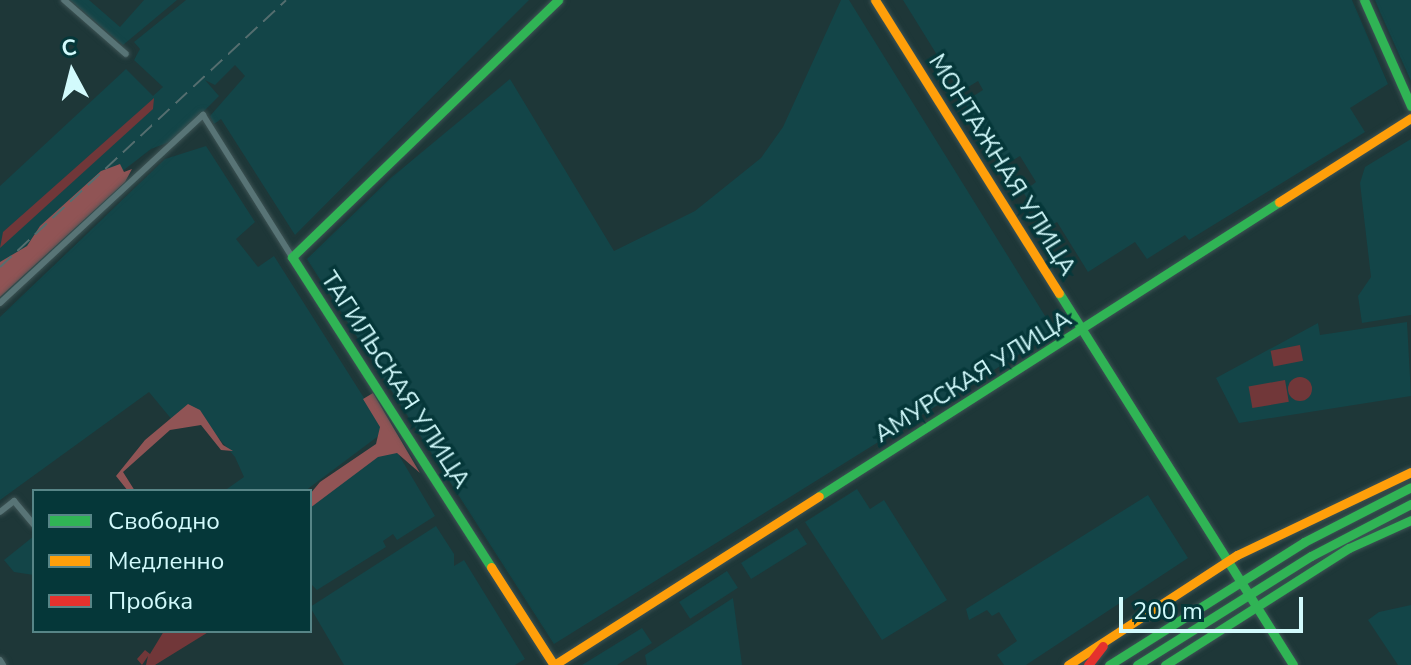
<!DOCTYPE html>
<html>
<head>
<meta charset="utf-8">
<style>
  body { margin:0 }
  #map { position:relative; width:1411px; height:665px; overflow:hidden; background:#1e3738; font-family:"Nunito Sans",sans-serif }
  div>[style] { position:absolute }
  [style*='--x'] { left:calc(var(--x)*1px); top:calc(var(--y)*1px); width:calc(var(--w)*1px); rotate:calc(var(--a)*1deg) }
  .built>* { inset:0; background:#134548; transform-origin:0 0 }
  .green>* { inset:0; background:#713739; transform-origin:0 0 }
  .round { border-radius:50% }
  .forest>* { inset:0; background:#905455 }
  .roads { filter:drop-shadow(0 0 2px #3d5354) drop-shadow(0 0 2px #3d5354) }
  .street>* { height:6px; margin:-3px; padding:0 3px; transform-origin:3px; border-radius:3px; background:#587476 }
  .fast>* { height:9px; margin:-4.5px; padding:0 4.5px; transform-origin:4.5px; border-radius:4.5px; background:#30b455 }
  .slow>* { height:9px; margin:-4.5px; padding:0 4.5px; transform-origin:4.5px; border-radius:4.5px; background:#ff9f0a }
  .jam>* { height:9px; margin:-4.5px; padding:0 4.5px; transform-origin:4.5px; border-radius:4.5px; background:#e5322d }
  .rail>* { height:2px; margin-top:-1px; transform-origin:0; background:repeating-linear-gradient(90deg,#556e6f 0 16px,transparent 0 24px) }
  span { translate:-50% -50%; white-space:nowrap; text-align:center; line-height:1.15; -webkit-text-stroke:7px #053739; paint-order:stroke }
  .street-label { font-size:24px; color:#d2fafc }
  .legend { position:absolute; left:32px; top:489px; width:280px; height:144px; box-sizing:border-box; background:#053739; border:2px solid #578587; margin:0; padding:10px 14px; list-style:none; font-size:24px; color:#d2fafc }
  .legend li { display:flex; align-items:center; gap:16px; height:40px }
  .legend b { width:40px; border:2px solid #578587 }
  .north { position:absolute; left:32px; top:32px; width:80px; height:80px; -webkit-text-stroke:6px #053739; paint-order:stroke; rotate:353deg; font-size:22px; font-weight:700; line-height:32px; text-align:center; color:#d2fafc }
  .north::after { content:''; display:block; margin:auto; width:28px; height:36px; background:#d2fafc; clip-path:polygon(50% 0,100% 100%,50% 72%,0 100%) }
  .scale { position:absolute; left:1119px; top:597px; width:184px; height:36px; box-sizing:border-box; border:4px solid #d2fafc; border-top:0; padding-left:10px; font-size:24px; line-height:28px; white-space:nowrap; color:#d2fafc; -webkit-text-stroke:6px #053739; paint-order:stroke }
</style>
</head>
<body>
<div id="map">
  <div class="built">
    <i style="clip-path:polygon(70px 0,89px 0,120px 27px,144px 0,177px 0,123px 45px)"></i>
    <i style="clip-path:polygon(186px 0,529px 0,295px 235px,221px 119px,214px 124px,210px 116px,245px 76px,235px 65px,215px 85px,205px 80px,219px 96px,202px 113px,172px 141px,151px 149px,116px 176px,0 291px,0 186px,126px 69px,153px 96px,163px 87px,134px 60px,140px 49px,134px 42px)"></i>
    <i style="clip-path:polygon(841px 0,849px 0,1055px 332px,554px 644px,307px 259px,392px 177px,510px 79px,614px 251px,695px 211px,761px 158px,783px 127px)"></i>
    <i style="clip-path:polygon(903px 0,1352px 0,1388px 84px,1350px 108px,1365px 132px,1189px 240px,1185px 235px,1147px 259px,1135px 242px,1088px 272px,1057px 222px,1046px 228px,1023px 192px,1036px 182px,1020px 156px,1004px 165px,964px 102px,983px 90px,978px 81px,960px 92px)"></i>
    <i style="clip-path:polygon(1375px 0,1411px 0,1411px 81px,1380px 12px)"></i>
    <i style="clip-path:polygon(1411px 139px,1411px 315px,1362px 323px,1358px 296px,1371px 277px,1360px 183px,1365px 167px)"></i>
    <i style="clip-path:polygon(206px 146px,255px 222px,236px 239px,258px 267px,274px 256px,385px 431px,305px 491px,224px 491px,244px 477px,235px 457px,196px 412px,178px 427px,149px 392px,0 500px,0 317px,165px 159px)"></i>
    <i style="clip-path:polygon(1407px 322px,1411px 396px,1239px 423px,1216px 378px,1318px 323px,1320px 335px)"></i>
    <i style="clip-path:polygon(390px 440px,435px 516px,397px 540px,393px 534px,383px 541px,386px 547px,317px 590px,310px 583px,310px 498px)"></i>
    <i style="clip-path:polygon(857px 489px,870px 509px,884px 500px,947px 600px,882px 640px,805px 522px)"></i>
    <i style="clip-path:polygon(1148px 495px,1188px 558px,1026px 665px,1004px 665px,997px 655px,1017px 641px,999px 612px,992px 616px,987px 610px,969px 620px,966px 609px)"></i>
    <i style="clip-path:polygon(436px 526px,454px 554px,454px 566px,464px 560px,525px 659px,515px 665px,344px 665px,310px 607px)"></i>
    <i style="left:797px;top:528px;width:19px;height:66px;rotate:58deg"></i>
    <i style="clip-path:polygon(34px 536px,34px 575px,14px 572px,4px 560px)"></i>
    <i style="left:727px;top:571px;width:20px;height:57px;rotate:57deg"></i>
    <i style="clip-path:polygon(733px 598px,742px 665px,647px 665px,645px 655px)"></i>
    <i style="clip-path:polygon(1411px 605px,1411px 665px,1398px 665px,1368px 620px,1379px 612px)"></i>
    <i style="clip-path:polygon(642px 628px,652px 643px,617px 665px,582px 665px)"></i>
  </div>
  <div class="green">
    <i style="clip-path:polygon(154px 98px,153px 109px,0 248px,3px 232px)"></i>
    <i style="left:1300px;top:345px;width:16px;height:30px;rotate:79deg"></i>
    <i class="round" style="left:1288px;top:377px;width:24px;height:24px"></i>
    <i style="left:1285px;top:380px;width:22px;height:37px;rotate:80deg"></i>
    <i style="clip-path:polygon(164px 631px,210px 631px,155px 665px,146px 665px,148px 656px,142px 665px,137px 659px,145px 650px,150px 654px)"></i>
  </div>
  <div class="forest">
    <i style="clip-path:polygon(120px 164px,124px 172px,132px 169px,125px 182px,0 297px,0 262px,27px 246px,40px 226px,101px 171px)"></i>
    <i style="clip-path:polygon(373px 393px,420px 473px,397px 453px,378px 457px,310px 508px,310px 494px,320px 482px,376px 444px,380px 427px,363px 399px)"></i>
    <i style="clip-path:polygon(188px 404px,200px 410px,223px 445px,233px 451px,221px 450px,201px 425px,170px 430px,123px 472px,135px 491px,128px 491px,116px 476px,145px 440px)"></i>
  </div>
  <div class="roads">
    <div class="street">
      <i style="--x:64;--y:0;--w:82;--a:41.1"></i>
      <i style="--x:0;--y:303;--w:277;--a:-42.8"></i>
      <i style="--x:203;--y:115;--w:168;--a:57.9"></i>
      <i style="--x:0;--y:512;--w:18;--a:-38"></i>
      <i style="--x:14;--y:501;--w:31;--a:50"></i>
      <i style="--x:0;--y:660;--w:6;--a:59"></i>
    </div>
    <div class="fast">
      <i style="--x:1364;--y:0;--w:116;--a:66.1"></i>
      <i style="--x:1059;--y:293;--w:439;--a:57.8"></i>
      <i style="--x:819;--y:496;--w:546;--a:-32.58"></i>
      <i style="--x:491;--y:567;--w:368;--a:-122.7"></i>
      <i style="--x:292;--y:257;--w:370;--a:-44"></i>
      <i style="--x:1109;--y:665;--w:231;--a:-32.2"></i>
      <i style="--x:1304;--y:542;--w:120;--a:-27.2"></i>
      <i style="--x:1137;--y:665;--w:205;--a:-32.1"></i>
      <i style="--x:1311;--y:556;--w:113;--a:-27.5"></i>
      <i style="--x:1165;--y:665;--w:218;--a:-32.5"></i>
      <i style="--x:1349;--y:548;--w:68;--a:-24.3"></i>
    </div>
    <div class="slow">
      <i style="--x:875;--y:0;--w:346;--a:57.9"></i>
      <i style="--x:1279;--y:202;--w:156;--a:-32.5"></i>
      <i style="--x:491;--y:567;--w:117;--a:57.3"></i>
      <i style="--x:554;--y:665;--w:314;--a:-32.5"></i>
      <i style="--x:1068;--y:665;--w:202;--a:-33.1"></i>
      <i style="--x:1237;--y:555;--w:193;--a:-25.5"></i>
    </div>
    <div class="jam">
      <i style="--x:1088;--y:665;--w:24;--a:-52"></i>
    </div>
  </div>
  <div class="rail">
    <i style="--x:0;--y:267;--w:391;--a:-43"></i>
  </div>
  <div class="street-label">
    <span style="left:1002px;top:165px;rotate:58deg">МОНТАЖНАЯ УЛИЦА</span>
    <span style="left:973px;top:377px;rotate:-32deg">АМУРСКАЯ УЛИЦА</span>
    <span style="left:395px;top:380px;rotate:57deg">ТАГИЛЬСКАЯ УЛИЦА</span>
  </div>
  <ul class="legend">
  <li><b style="height:10px;background:#30b455"></b>Свободно</li>
  <li><b style="height:10px;background:#ff9f0a"></b>Медленно</li>
  <li><b style="height:10px;background:#e5322d"></b>Пробка</li>
  </ul>
  <div class="north">С</div>
  <div class="scale">200 m</div>
</div>
</body>
</html>
